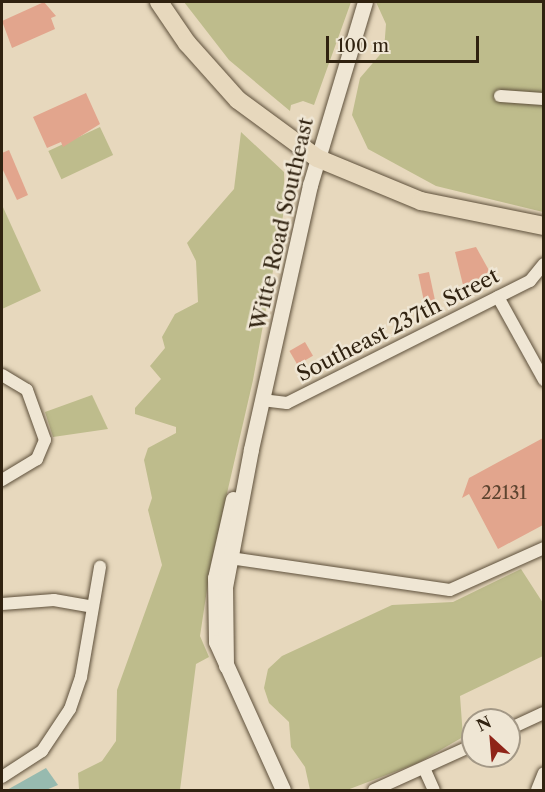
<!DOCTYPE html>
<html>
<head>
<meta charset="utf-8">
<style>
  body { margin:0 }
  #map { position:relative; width:545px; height:792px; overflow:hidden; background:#e7d8bd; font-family:"Libre Caslon Text",serif }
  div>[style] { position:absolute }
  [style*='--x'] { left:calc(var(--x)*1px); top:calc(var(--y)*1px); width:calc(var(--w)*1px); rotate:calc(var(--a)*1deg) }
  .green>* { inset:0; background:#bebc8c; transform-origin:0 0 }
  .water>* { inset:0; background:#97baaf }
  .building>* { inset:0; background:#e2a58d; transform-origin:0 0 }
  .roads { filter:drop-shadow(0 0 2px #5e503b) drop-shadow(0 0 2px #5e503b) }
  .minor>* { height:12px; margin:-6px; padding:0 6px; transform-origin:6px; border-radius:6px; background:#efe6d4 }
  .tertiary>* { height:15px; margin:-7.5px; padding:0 7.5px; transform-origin:7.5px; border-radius:7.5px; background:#efe6d4 }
  .primary>* { height:18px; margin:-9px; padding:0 9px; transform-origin:9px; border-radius:9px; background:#e7d8bd }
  span { translate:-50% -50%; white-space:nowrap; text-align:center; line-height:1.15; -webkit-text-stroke:5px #efe6d4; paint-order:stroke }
  .number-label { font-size:18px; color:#5c432f }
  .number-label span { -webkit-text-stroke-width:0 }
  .street-label { font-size:21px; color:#302210 }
  .frame { position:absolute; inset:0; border:3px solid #302210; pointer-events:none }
  .north { position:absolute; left:461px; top:708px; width:60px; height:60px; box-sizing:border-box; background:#efe6d4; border:2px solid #a39886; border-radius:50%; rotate:334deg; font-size:16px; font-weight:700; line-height:24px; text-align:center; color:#302210 }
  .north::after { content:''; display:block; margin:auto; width:21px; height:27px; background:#8f2418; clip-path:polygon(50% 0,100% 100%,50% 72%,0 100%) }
  .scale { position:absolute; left:326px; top:36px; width:153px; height:27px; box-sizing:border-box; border:3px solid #302210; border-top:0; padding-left:8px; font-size:18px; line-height:21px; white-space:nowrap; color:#302210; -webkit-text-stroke:4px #efe6d4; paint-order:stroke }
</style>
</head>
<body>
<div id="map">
  <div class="green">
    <i style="clip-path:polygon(184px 2px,351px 2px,314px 105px,303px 101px,291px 105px,290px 111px,229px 60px)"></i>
    <i style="clip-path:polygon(376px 2px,543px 3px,543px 212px,436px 186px,368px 149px,352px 115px,360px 78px,384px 50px,386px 24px)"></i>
    <i style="left:100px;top:127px;width:31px;height:57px;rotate:65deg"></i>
    <i style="clip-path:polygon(241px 132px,284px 172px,285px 205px,253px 380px,211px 563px,200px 636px,209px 657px,196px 664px,180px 790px,79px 790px,78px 773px,102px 761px,116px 741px,117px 690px,162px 565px,148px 510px,152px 498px,144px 460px,148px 448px,176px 433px,176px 427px,135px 414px,135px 408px,161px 379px,150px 366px,165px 348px,162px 337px,175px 314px,198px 302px,196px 261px,187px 243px,234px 189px)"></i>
    <i style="clip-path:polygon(2px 205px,41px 291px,2px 309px)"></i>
    <i style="clip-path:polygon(92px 395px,108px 429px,53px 437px,45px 412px)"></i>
    <i style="clip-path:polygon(521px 569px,543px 603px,543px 656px,460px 696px,463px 737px,418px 763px,347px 790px,310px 790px,305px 767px,291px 747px,289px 722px,269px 703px,264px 688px,268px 669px,282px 656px,392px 605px,453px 602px)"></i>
  </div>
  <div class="water">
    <i style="clip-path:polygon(46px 768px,58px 785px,46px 790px,7px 790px)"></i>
  </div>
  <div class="building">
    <i style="clip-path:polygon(44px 2px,56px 16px,51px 18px,55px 29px,12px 48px,2px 21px)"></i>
    <i style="clip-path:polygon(86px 93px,100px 124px,63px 147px,61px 142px,47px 148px,33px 117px)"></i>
    <i style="clip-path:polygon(9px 150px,28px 195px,17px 200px,2px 168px,2px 153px)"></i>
    <i style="clip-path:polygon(476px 247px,491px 274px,463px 285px,455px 252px)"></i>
    <i style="left:429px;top:272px;width:33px;height:11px;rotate:78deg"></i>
    <i style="left:305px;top:342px;width:16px;height:18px;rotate:60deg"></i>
    <i style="clip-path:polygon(543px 438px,543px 525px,498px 549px,469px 494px,462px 498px,469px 478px)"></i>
  </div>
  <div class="roads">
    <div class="minor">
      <i style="--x:500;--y:96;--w:44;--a:3.9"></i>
      <i style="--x:498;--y:297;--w:95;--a:61"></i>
      <i style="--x:2;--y:375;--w:29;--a:31"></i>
      <i style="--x:27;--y:390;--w:53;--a:70.2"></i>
      <i style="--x:45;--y:440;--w:21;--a:113"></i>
      <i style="--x:37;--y:459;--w:41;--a:149"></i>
      <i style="--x:262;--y:400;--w:25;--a:7"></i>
      <i style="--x:287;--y:403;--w:272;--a:-26.7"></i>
      <i style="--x:530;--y:281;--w:22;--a:-51"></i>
      <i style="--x:230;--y:558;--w:222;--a:8.3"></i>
      <i style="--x:450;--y:590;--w:103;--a:-24.1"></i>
      <i style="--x:2;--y:604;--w:52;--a:-4.4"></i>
      <i style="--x:54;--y:600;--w:39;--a:10"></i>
      <i style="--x:509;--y:729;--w:38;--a:-25"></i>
      <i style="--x:424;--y:768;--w:24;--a:66"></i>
      <i style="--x:2;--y:777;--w:48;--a:-33"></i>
      <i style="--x:42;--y:751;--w:50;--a:-56.3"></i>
      <i style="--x:70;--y:709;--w:34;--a:-71"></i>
      <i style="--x:81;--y:677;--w:112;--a:-80.2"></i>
      <i style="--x:374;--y:790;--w:109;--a:-24.4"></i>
      <i style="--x:537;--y:790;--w:18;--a:-68"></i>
    </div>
    <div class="tertiary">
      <i style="--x:233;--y:499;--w:81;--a:102.8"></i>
      <i style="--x:215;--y:578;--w:64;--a:89.1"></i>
      <i style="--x:216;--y:642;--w:162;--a:65.6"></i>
      <i style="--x:226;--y:666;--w:79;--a:-90.7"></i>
      <i style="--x:225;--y:587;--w:140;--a:-79.3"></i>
      <i style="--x:251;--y:449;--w:271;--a:-77.4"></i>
      <i style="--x:310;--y:185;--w:191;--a:-73.3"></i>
    </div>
    <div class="primary">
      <i style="--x:159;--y:2;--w:50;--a:55.7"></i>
      <i style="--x:187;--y:43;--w:76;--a:48.2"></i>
      <i style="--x:238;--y:100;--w:98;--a:36.3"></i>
      <i style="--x:317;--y:158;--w:113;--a:22.5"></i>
      <i style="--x:421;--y:201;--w:126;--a:11.5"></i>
    </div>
  </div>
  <div class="number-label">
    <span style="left:504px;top:493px">22131</span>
  </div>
  <div class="street-label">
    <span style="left:282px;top:224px;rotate:-77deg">Witte Road Southeast</span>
    <span style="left:398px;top:325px;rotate:-27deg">Southeast 237th Street</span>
  </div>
  <div class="frame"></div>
  <div class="north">N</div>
  <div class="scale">100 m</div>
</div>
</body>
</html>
